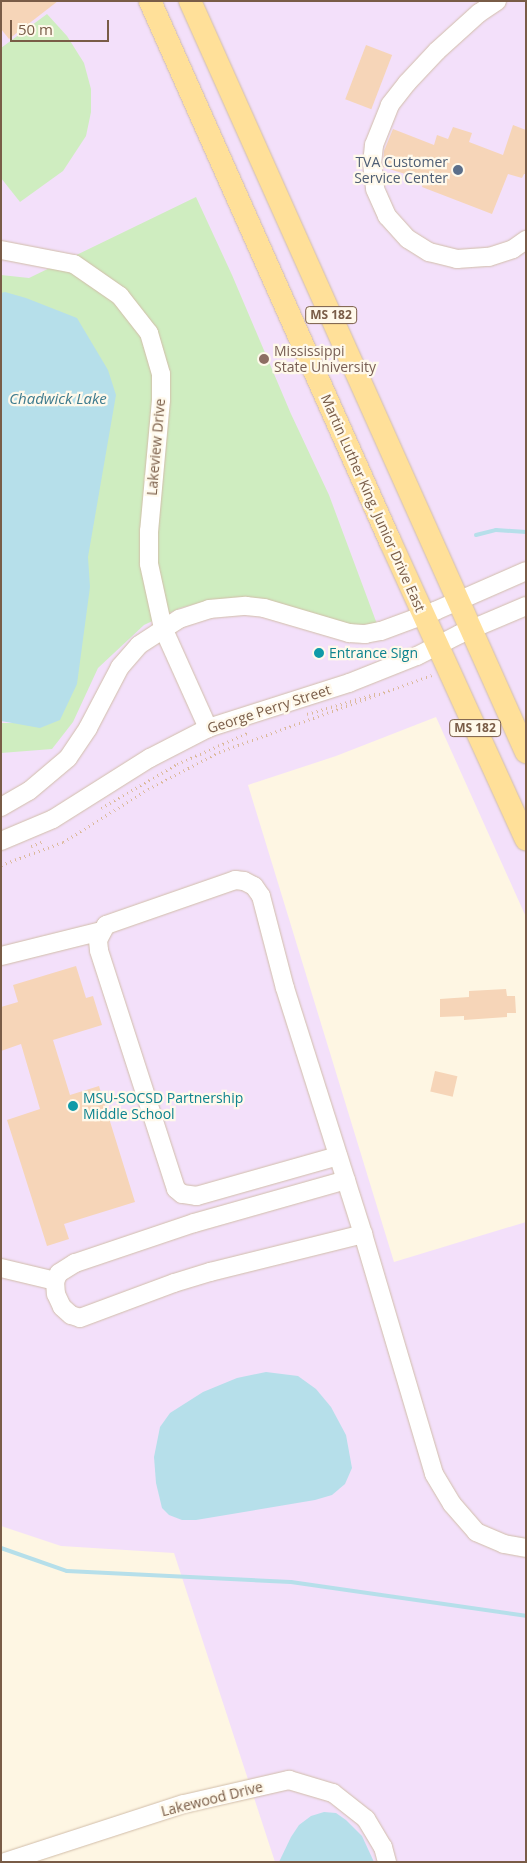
<!DOCTYPE html>
<html>
<head>
<meta charset="utf-8">
<style>
  body { margin:0 }
  #map { position:relative; width:527px; height:1863px; overflow:hidden; background:#fef6e3; font-family:"Open Sans",sans-serif }
  div>[style] { position:absolute }
  [style*='--x'] { left:calc(var(--x)*1px); top:calc(var(--y)*1px); width:calc(var(--w)*1px); rotate:calc(var(--a)*1deg) }
  .education>* { inset:0; background:#f3e0fa }
  .green>* { inset:0; background:#cfedc0 }
  .water>* { inset:0; background:#b6dfea }
  .stream>* { height:4px; margin:-2px; padding:0 2px; transform-origin:2px; border-radius:2px; background:#b6dfea }
  .building>* { inset:0; background:#f6d5b8; transform-origin:0 0 }
  .path>* { height:2.5px; margin-top:-1.25px; transform-origin:0; background:repeating-linear-gradient(90deg,#dbb99b 0 1px,transparent 0 5px) }
  .roads { filter:drop-shadow(0 0 1px #d1bda9) drop-shadow(0 0 1px #d1bda9) }
  .minor>* { height:18px; margin:-9px; padding:0 9px; transform-origin:9px; border-radius:9px; background:#fff }
  .major>* { height:22px; margin:-11px; padding:0 11px; transform-origin:11px; border-radius:11px; background:#ffe099 }
  .dots>* { width:14px; height:14px; translate:-50% -50%; box-sizing:border-box; border:2px solid #fff9eb; border-radius:50% }
  span { translate:-50% -50%; white-space:nowrap; text-align:center; line-height:1.15; -webkit-text-stroke:4.5px #fff9eb; paint-order:stroke }
  .shield-label span { padding:1px 4px; background:#fff9eb; border:1px solid; border-radius:4px; -webkit-text-stroke-width:0 }
  .shield-label { font-size:12px; color:#795c47; font-weight:700 }
  .service-label { font-size:14px; color:#4e5e75 }
  .right { translate:-100% -50%; text-align:right }
  .education-label { font-size:14px; color:#785e54 }
  .left { translate:0 -50%; text-align:left }
  .street-label { font-size:14px; color:#795c47 }
  .culture-label { font-size:14px; color:#0d838f }
  .water-label { font-size:15px; color:#3e7b8e; font-style:italic }
  .frame { position:absolute; inset:0; border:2px solid #795c47; pointer-events:none }
  .scale { position:absolute; left:10px; top:20px; width:99px; height:22px; box-sizing:border-box; border:2px solid #795c47; border-top:0; padding-left:6px; font-size:15px; line-height:18px; white-space:nowrap; color:#795c47; -webkit-text-stroke:4px #fff9eb; paint-order:stroke }
</style>
</head>
<body>
<div id="map">
  <div class="education">
    <i style="clip-path:polygon(1px 1px,526px 1px,526px 917px,436px 717px,336px 756px,248px 785px,394px 1262px,526px 1222px,526px 1862px,275px 1862px,174px 1553px,61px 1546px,1px 1526px)"></i>
  </div>
  <div class="green">
    <i style="clip-path:polygon(47px 14px,67px 36px,84px 63px,91px 89px,91px 112px,86px 136px,63px 171px,20px 202px,1px 178px,1px 48px)"></i>
    <i style="clip-path:polygon(196px 197px,232px 275px,291px 414px,329px 495px,377px 624px,350px 625px,258px 598px,211px 600px,180px 608px,144px 625px,98px 668px,73px 722px,52px 749px,1px 753px,1px 723px,20px 723px,1px 275px,29px 278px)"></i>
  </div>
  <div class="water">
    <i style="clip-path:polygon(5px 292px,26px 298px,77px 318px,108px 370px,116px 395px,88px 557px,90px 587px,77px 684px,60px 720px,40px 728px,1px 721px,1px 293px)"></i>
    <i style="clip-path:polygon(266px 1372px,298px 1376px,316px 1389px,331px 1407px,346px 1435px,352px 1468px,345px 1484px,332px 1495px,315px 1500px,196px 1520px,182px 1520px,169px 1515px,162px 1508px,156px 1483px,154px 1457px,160px 1427px,170px 1413px,203px 1392px,237px 1378px)"></i>
    <i style="clip-path:polygon(324px 1812px,336px 1813px,346px 1820px,362px 1836px,374px 1862px,279px 1862px,291px 1837px,299px 1825px,311px 1816px)"></i>
  </div>
  <div class="stream">
    <i style="--x:476;--y:535;--w:21;--a:-14"></i>
    <i style="--x:496;--y:530;--w:30;--a:4"></i>
    <i style="--x:1;--y:1548;--w:70;--a:19.2"></i>
    <i style="--x:67;--y:1571;--w:224;--a:2.8"></i>
    <i style="--x:291;--y:1582;--w:237;--a:8.2"></i>
  </div>
  <div class="building">
    <i style="clip-path:polygon(1px 1px,58px 1px,9px 39px,1px 29px)"></i>
    <i style="left:366px;top:45px;width:28px;height:58px;rotate:21deg"></i>
    <i style="clip-path:polygon(513px 125px,526px 130px,526px 174px,524px 174px,522px 178px,508px 174px,492px 214px,422px 187px,424px 180px,383px 167px,384px 151px,393px 129px,434px 145px,437px 135px,448px 139px,453px 127px,472px 133px,469px 142px,503px 155px)"></i>
    <i style="clip-path:polygon(76px 966px,86px 998px,93px 996px,102px 1025px,53px 1040px,70px 1095px,99px 1086px,135px 1202px,64px 1224px,69px 1239px,47px 1246px,7px 1120px,40px 1109px,21px 1044px,1px 1051px,1px 1007px,18px 1002px,13px 985px)"></i>
    <i style="clip-path:polygon(506px 989px,507px 996px,515px 996px,516px 1013px,507px 1013px,507px 1017px,464px 1020px,464px 1016px,440px 1017px,440px 999px,469px 997px,469px 991px)"></i>
    <i style="left:435px;top:1071px;width:23px;height:21px;rotate:13deg"></i>
  </div>
  <div class="path">
    <i style="--x:307;--y:714;--w:74;--a:-16.5"></i>
    <i style="--x:101;--y:808;--w:88;--a:-30.1"></i>
    <i style="--x:177;--y:764;--w:77;--a:-23.9"></i>
    <i style="--x:31;--y:846;--w:14;--a:-21"></i>
    <i style="--x:1;--y:865;--w:66;--a:-20.4"></i>
    <i style="--x:63;--y:842;--w:100;--a:-31.9"></i>
    <i style="--x:148;--y:789;--w:80;--a:-27.5"></i>
    <i style="--x:219;--y:752;--w:226;--a:-19.9"></i>
  </div>
  <div class="roads">
    <div class="minor">
      <i style="--x:497;--y:1;--w:22;--a:146"></i>
      <i style="--x:479;--y:13;--w:57;--a:137.9"></i>
      <i style="--x:437;--y:51;--w:44;--a:133.2"></i>
      <i style="--x:407;--y:83;--w:28;--a:128"></i>
      <i style="--x:390;--y:105;--w:43;--a:111.8"></i>
      <i style="--x:374;--y:145;--w:18;--a:96"></i>
      <i style="--x:372;--y:163;--w:26;--a:83"></i>
      <i style="--x:375;--y:189;--w:30;--a:66"></i>
      <i style="--x:387;--y:216;--w:31;--a:48"></i>
      <i style="--x:408;--y:239;--w:25;--a:32"></i>
      <i style="--x:429;--y:252;--w:29;--a:14"></i>
      <i style="--x:457;--y:259;--w:32;--a:-4"></i>
      <i style="--x:489;--y:257;--w:25;--a:-18"></i>
      <i style="--x:513;--y:249;--w:16;--a:-35"></i>
      <i style="--x:1;--y:250;--w:74;--a:10.9"></i>
      <i style="--x:74;--y:264;--w:56;--a:34.8"></i>
      <i style="--x:120;--y:296;--w:47;--a:51.9"></i>
      <i style="--x:149;--y:333;--w:43;--a:73.7"></i>
      <i style="--x:161;--y:374;--w:26;--a:90"></i>
      <i style="--x:161;--y:400;--w:132;--a:95.2"></i>
      <i style="--x:149;--y:531;--w:33;--a:90"></i>
      <i style="--x:149;--y:564;--w:66;--a:77.7"></i>
      <i style="--x:163;--y:628;--w:110;--a:65.8"></i>
      <i style="--x:1;--y:807;--w:32;--a:-30"></i>
      <i style="--x:29;--y:791;--w:51;--a:-40.2"></i>
      <i style="--x:68;--y:758;--w:36;--a:-56"></i>
      <i style="--x:88;--y:728;--w:69;--a:-62.3"></i>
      <i style="--x:120;--y:667;--w:29;--a:-49"></i>
      <i style="--x:139;--y:645;--w:48;--a:-33"></i>
      <i style="--x:179;--y:619;--w:32;--a:-18"></i>
      <i style="--x:209;--y:609;--w:37;--a:-5"></i>
      <i style="--x:246;--y:606;--w:18;--a:6"></i>
      <i style="--x:264;--y:608;--w:89;--a:16.4"></i>
      <i style="--x:349;--y:633;--w:16;--a:4"></i>
      <i style="--x:365;--y:634;--w:16;--a:-11"></i>
      <i style="--x:381;--y:631;--w:58;--a:-20.3"></i>
      <i style="--x:435;--y:611;--w:99;--a:-23.7"></i>
      <i style="--x:1;--y:841;--w:56;--a:-22.9"></i>
      <i style="--x:53;--y:819;--w:115;--a:-32.2"></i>
      <i style="--x:150;--y:758;--w:65;--a:-27.3"></i>
      <i style="--x:208;--y:728;--w:148;--a:-17.7"></i>
      <i style="--x:349;--y:683;--w:73;--a:-21.7"></i>
      <i style="--x:417;--y:656;--w:48;--a:-27.1"></i>
      <i style="--x:460;--y:634;--w:72;--a:-23"></i>
      <i style="--x:1;--y:956;--w:103;--a:-14"></i>
      <i style="--x:338;--y:1156;--w:147;--a:164.2"></i>
      <i style="--x:197;--y:1196;--w:15;--a:-172"></i>
      <i style="--x:182;--y:1194;--w:8;--a:-140"></i>
      <i style="--x:176;--y:1189;--w:251;--a:-107.9"></i>
      <i style="--x:99;--y:950;--w:10;--a:-96"></i>
      <i style="--x:98;--y:940;--w:17;--a:-62"></i>
      <i style="--x:106;--y:925;--w:137;--a:-19.2"></i>
      <i style="--x:235;--y:880;--w:9;--a:6"></i>
      <i style="--x:244;--y:881;--w:11;--a:27"></i>
      <i style="--x:254;--y:886;--w:12;--a:55"></i>
      <i style="--x:261;--y:896;--w:95;--a:75.4"></i>
      <i style="--x:285;--y:988;--w:258;--a:72.4"></i>
      <i style="--x:363;--y:1234;--w:250;--a:73.5"></i>
      <i style="--x:434;--y:1474;--w:35;--a:59"></i>
      <i style="--x:452;--y:1504;--w:37;--a:49"></i>
      <i style="--x:476;--y:1532;--w:30;--a:23"></i>
      <i style="--x:504;--y:1544;--w:22;--a:10"></i>
      <i style="--x:346;--y:1180;--w:158;--a:164.2"></i>
      <i style="--x:194;--y:1223;--w:126;--a:161.4"></i>
      <i style="--x:75;--y:1263;--w:19;--a:148"></i>
      <i style="--x:59;--y:1273;--w:9;--a:117"></i>
      <i style="--x:55;--y:1281;--w:13;--a:86"></i>
      <i style="--x:56;--y:1294;--w:14;--a:65"></i>
      <i style="--x:62;--y:1307;--w:12;--a:42"></i>
      <i style="--x:71;--y:1315;--w:9;--a:18"></i>
      <i style="--x:80;--y:1318;--w:100;--a:-20.4"></i>
      <i style="--x:174;--y:1283;--w:38;--a:-17"></i>
      <i style="--x:210;--y:1272;--w:158;--a:-13.9"></i>
      <i style="--x:1;--y:1268;--w:56;--a:13.5"></i>
      <i style="--x:5;--y:1862;--w:188;--a:-18"></i>
      <i style="--x:184;--y:1804;--w:108;--a:-12.9"></i>
      <i style="--x:289;--y:1780;--w:46;--a:16.5"></i>
      <i style="--x:333;--y:1793;--w:42;--a:38.2"></i>
      <i style="--x:366;--y:1819;--w:33;--a:59"></i>
      <i style="--x:383;--y:1847;--w:16;--a:75"></i>
    </div>
    <div class="major">
      <i style="--x:150;--y:1;--w:591;--a:66.04"></i>
      <i style="--x:390;--y:541;--w:328;--a:65.5"></i>
      <i style="--x:190;--y:1;--w:823;--a:65.9"></i>
    </div>
  </div>
  <div class="dots">
    <i style="left:458px;top:170px;background:#5c6f8a"></i>
    <i style="left:264px;top:359px;background:#8d6e63"></i>
    <i style="left:319px;top:653px;background:#0f9aa8"></i>
    <i style="left:73px;top:1106px;background:#0f9aa8"></i>
  </div>
  <div class="shield-label">
    <span style="left:331px;top:315px">MS 182</span>
    <span style="left:475px;top:728px">MS 182</span>
  </div>
  <div class="service-label">
    <span class="right" style="left:448px;top:170px">TVA Customer<br>Service Center</span>
  </div>
  <div class="education-label">
    <span class="left" style="left:274px;top:359px">Mississippi<br>State University</span>
  </div>
  <div class="street-label">
    <span style="left:156px;top:447px;rotate:-85deg">Lakeview Drive</span>
    <span style="left:373px;top:503px;rotate:66deg">Martin Luther King, Junior Drive East</span>
    <span style="left:269px;top:709px;rotate:-18deg">George Perry Street</span>
    <span style="left:212px;top:1799px;rotate:-14deg">Lakewood Drive</span>
  </div>
  <div class="culture-label">
    <span class="left" style="left:329px;top:653px">Entrance Sign</span>
    <span class="left" style="left:83px;top:1106px">MSU-SOCSD Partnership<br>Middle School</span>
  </div>
  <div class="water-label">
    <span style="left:58px;top:399px">Chadwick Lake</span>
  </div>
  <div class="frame"></div>
  <div class="scale">50 m</div>
</div>
</body>
</html>
